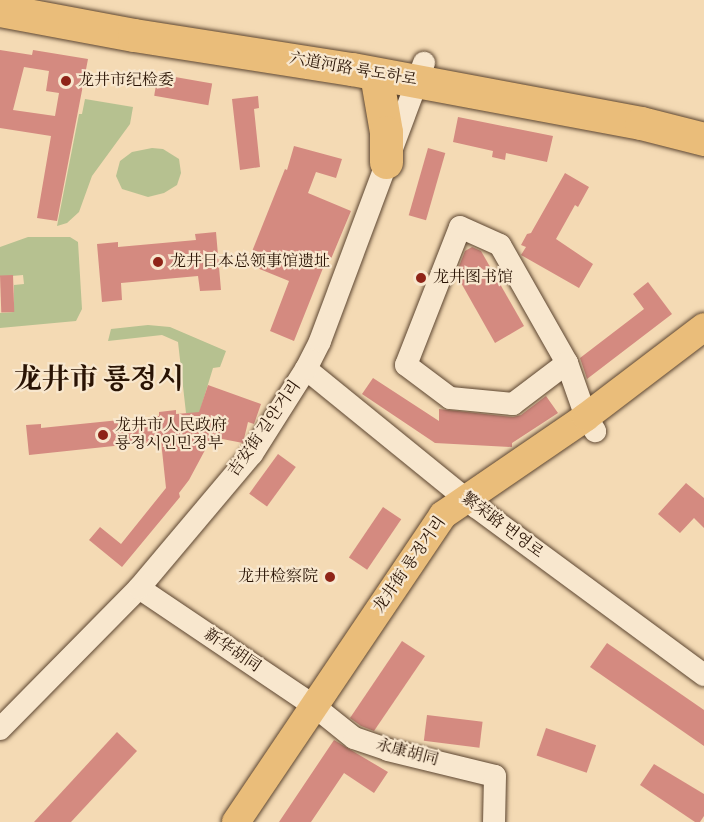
<!DOCTYPE html>
<html>
<head>
<meta charset="utf-8">
<style>
  body { margin:0 }
  #map { position:relative; width:704px; height:822px; overflow:hidden; background:#f4dab4; font-family:Vollkorn,"Noto Serif SC","Noto Serif KR",serif }
  div>[style] { position:absolute }
  [style*='--x'] { left:calc(var(--x)*1px); top:calc(var(--y)*1px); width:calc(var(--w)*1px); rotate:calc(var(--a)*1deg) }
  .green>* { inset:0; background:#b6c190 }
  .building>* { inset:0; background:#d48a80; transform-origin:0 0 }
  .roads { filter:drop-shadow(0 0 2px #5c4530) drop-shadow(0 0 2px #5c4530) }
  .minor>* { height:22px; margin:-11px; padding:0 11px; transform-origin:11px; border-radius:11px; background:#f8e7ce }
  .major>* { height:28px; margin:-14px; padding:0 14px; transform-origin:14px; border-radius:14px; background:#eabd7a }
  .highway>* { height:33px; margin:-16.5px; padding:0 16.5px; transform-origin:16.5px; border-radius:16.5px; background:#eabd7a }
  .dots>* { width:16px; height:16px; translate:-50% -50%; box-sizing:border-box; border:3px solid #f8e7ce; border-radius:50% }
  span { translate:-50% -50%; white-space:nowrap; text-align:center; line-height:1.15; -webkit-text-stroke:4.5px #f8e7ce; paint-order:stroke }
  .street-label { font-size:16px; color:#291304 }
  .poi-label { font-size:16px; color:#291304 }
  .left { translate:0 -50%; text-align:left }
  .right { translate:-100% -50%; text-align:right }
  .town-label { font-size:28px; color:#291304; font-weight:700 }
</style>
</head>
<body>
<div id="map">
  <div class="green">
    <i style="clip-path:polygon(85px 99px,133px 107px,130px 124px,92px 176px,79px 212px,67px 223px,57px 226px,79px 114px,82px 114px)"></i>
    <i style="clip-path:polygon(152px 148px,163px 149px,179px 159px,181px 173px,177px 185px,164px 193px,148px 197px,122px 189px,116px 176px,120px 161px,132px 152px)"></i>
    <i style="clip-path:polygon(28px 237px,70px 237px,78px 242px,82px 309px,76px 321px,0 328px,0 313px,14px 312px,14px 285px,24px 284px,23px 275px,0 277px,0 247px)"></i>
    <i style="clip-path:polygon(148px 325px,170px 327px,226px 351px,220px 367px,213px 368px,199px 414px,186px 413px,178px 342px,162px 335px,108px 341px,111px 329px)"></i>
  </div>
  <div class="building">
    <i style="clip-path:polygon(evenodd,0 50px,32px 55px,33px 50px,88px 59px,57px 221px,37px 218px,51px 136px,0 128px,0 50px,24px 67px,49px 71px,46px 91px,59px 93px,55px 116px,13px 110px,24px 67px)"></i>
    <i style="left:158px;top:74px;width:55px;height:22px;rotate:10deg"></i>
    <i style="clip-path:polygon(258px 96px,259px 108px,254px 109px,260px 167px,240px 170px,232px 99px)"></i>
    <i style="clip-path:polygon(458px 117px,553px 136px,547px 162px,506px 153px,505px 160px,492px 157px,493px 151px,453px 142px)"></i>
    <i style="clip-path:polygon(294px 146px,342px 159px,336px 178px,316px 172px,308px 193px,351px 211px,331px 259px,327px 258px,294px 341px,270px 331px,289px 281px,247px 264px,285px 169px,287px 170px)"></i>
    <i style="left:428px;top:148px;width:18px;height:70px;rotate:16deg"></i>
    <i style="clip-path:polygon(565px 173px,589px 187px,578px 207px,575px 205px,556px 239px,593px 264px,579px 288px,521px 255px,526px 247px,521px 245px,527px 234px,531px 233px)"></i>
    <i style="clip-path:polygon(216px 232px,221px 290px,200px 291px,198px 276px,121px 283px,122px 300px,102px 302px,97px 244px,118px 242px,118px 247px,196px 240px,195px 234px)"></i>
    <i style="clip-path:polygon(472px 247px,481px 251px,524px 326px,495px 343px,456px 274px,465px 251px)"></i>
    <i style="left:13px;top:275px;width:37px;height:13px;rotate:88deg"></i>
    <i style="clip-path:polygon(648px 282px,672px 314px,587px 379px,580px 358px,644px 309px,633px 294px)"></i>
    <i style="clip-path:polygon(373px 378px,439px 421px,439px 409px,513px 417px,521px 415px,546px 396px,558px 413px,512px 443px,512px 447px,435px 443px,362px 394px)"></i>
    <i style="clip-path:polygon(208px 385px,261px 404px,254px 424px,248px 422px,243px 443px,212px 437px,189px 480px,179px 493px,180px 497px,122px 567px,89px 540px,100px 527px,121px 544px,166px 488px,161px 441px,29px 455px,26px 425px,41px 424px,41px 428px,159px 416px,159px 412px,176px 410px,176px 414px,199px 412px)"></i>
    <i style="left:278px;top:454px;width:22px;height:49px;rotate:36deg"></i>
    <i style="clip-path:polygon(686px 483px,704px 498px,704px 528px,694px 518px,680px 533px,658px 514px)"></i>
    <i style="left:383px;top:507px;width:22px;height:61px;rotate:34deg"></i>
    <i style="clip-path:polygon(402px 641px,425px 656px,374px 731px,361px 726px,350px 718px)"></i>
    <i style="clip-path:polygon(607px 643px,704px 710px,704px 746px,590px 667px)"></i>
    <i style="left:427px;top:715px;width:56px;height:26px;rotate:7deg"></i>
    <i style="left:546px;top:728px;width:53px;height:29px;rotate:19deg"></i>
    <i style="clip-path:polygon(117px 732px,137px 751px,71px 822px,34px 822px)"></i>
    <i style="clip-path:polygon(334px 740px,388px 772px,374px 793px,344px 773px,311px 822px,279px 822px)"></i>
    <i style="clip-path:polygon(654px 764px,704px 794px,704px 816px,700px 822px,695px 822px,640px 785px)"></i>
  </div>
  <div class="roads">
    <div class="minor">
      <i style="--x:567;--y:363;--w:68;--a:142.8"></i>
      <i style="--x:513;--y:404;--w:63;--a:-174.6"></i>
      <i style="--x:450;--y:398;--w:55;--a:-143.1"></i>
      <i style="--x:406;--y:365;--w:148;--a:-68.6"></i>
      <i style="--x:460;--y:227;--w:44;--a:24.2"></i>
      <i style="--x:500;--y:245;--w:136;--a:60.4"></i>
      <i style="--x:567;--y:363;--w:57;--a:70.6"></i>
      <i style="--x:586;--y:417;--w:17;--a:57"></i>
      <i style="--x:306;--y:369;--w:219;--a:39.1"></i>
      <i style="--x:476;--y:507;--w:283;--a:36.4"></i>
      <i style="--x:139;--y:588;--w:211;--a:34"></i>
      <i style="--x:314;--y:706;--w:51;--a:38.7"></i>
      <i style="--x:354;--y:738;--w:36;--a:19"></i>
      <i style="--x:388;--y:750;--w:110;--a:13.7"></i>
      <i style="--x:495;--y:776;--w:46;--a:91.2"></i>
      <i style="--x:0;--y:729;--w:198;--a:-45.4"></i>
      <i style="--x:139;--y:588;--w:175;--a:-49.9"></i>
      <i style="--x:252;--y:454;--w:101;--a:-57.6"></i>
      <i style="--x:306;--y:369;--w:31;--a:-63"></i>
      <i style="--x:320;--y:341;--w:297;--a:-69.5"></i>
    </div>
    <div class="major">
      <i style="--x:236;--y:822;--w:370;--a:-56"></i>
      <i style="--x:443;--y:515;--w:173;--a:-34.4"></i>
      <i style="--x:586;--y:417;--w:148;--a:-37.3"></i>
    </div>
    <div class="highway">
      <i style="--x:0;--y:10;--w:136;--a:10.6"></i>
      <i style="--x:134;--y:35;--w:221;--a:8.9"></i>
      <i style="--x:352;--y:69;--w:294;--a:10.6"></i>
      <i style="--x:641;--y:123;--w:65;--a:14.3"></i>
      <i style="--x:376;--y:74;--w:59;--a:80.2"></i>
      <i style="--x:386;--y:132;--w:30;--a:90"></i>
    </div>
  </div>
  <div class="dots">
    <i style="left:66px;top:81px;background:#8f2418"></i>
    <i style="left:158px;top:262px;background:#8f2418"></i>
    <i style="left:421px;top:278px;background:#8f2418"></i>
    <i style="left:103px;top:435px;background:#8f2418"></i>
    <i style="left:330px;top:577px;background:#8f2418"></i>
  </div>
  <div class="street-label">
    <span style="left:353px;top:70px;rotate:10deg">六道河路 륙도하로</span>
    <span style="left:265px;top:429px;rotate:-55deg">吉安街 길안거리</span>
    <span style="left:502px;top:526px;rotate:37deg">繁荣路 번영로</span>
    <span style="left:410px;top:565px;rotate:-55deg">龙井街 룡정거리</span>
    <span style="left:232px;top:651px;rotate:34deg">新华胡同</span>
    <span style="left:407px;top:753px;rotate:15deg">永康胡同</span>
  </div>
  <div class="poi-label">
    <span class="left" style="left:78px;top:81px">龙井市纪检委</span>
    <span class="left" style="left:170px;top:262px">龙井日本总领事馆遗址</span>
    <span class="left" style="left:433px;top:278px">龙井图书馆</span>
    <span class="left" style="left:115px;top:435px">龙井市人民政府<br>룡정시인민정부</span>
    <span class="right" style="left:318px;top:577px">龙井检察院</span>
  </div>
  <div class="town-label">
    <span style="left:99px;top:381px">龙井市 룡정시</span>
  </div>
</div>
</body>
</html>
